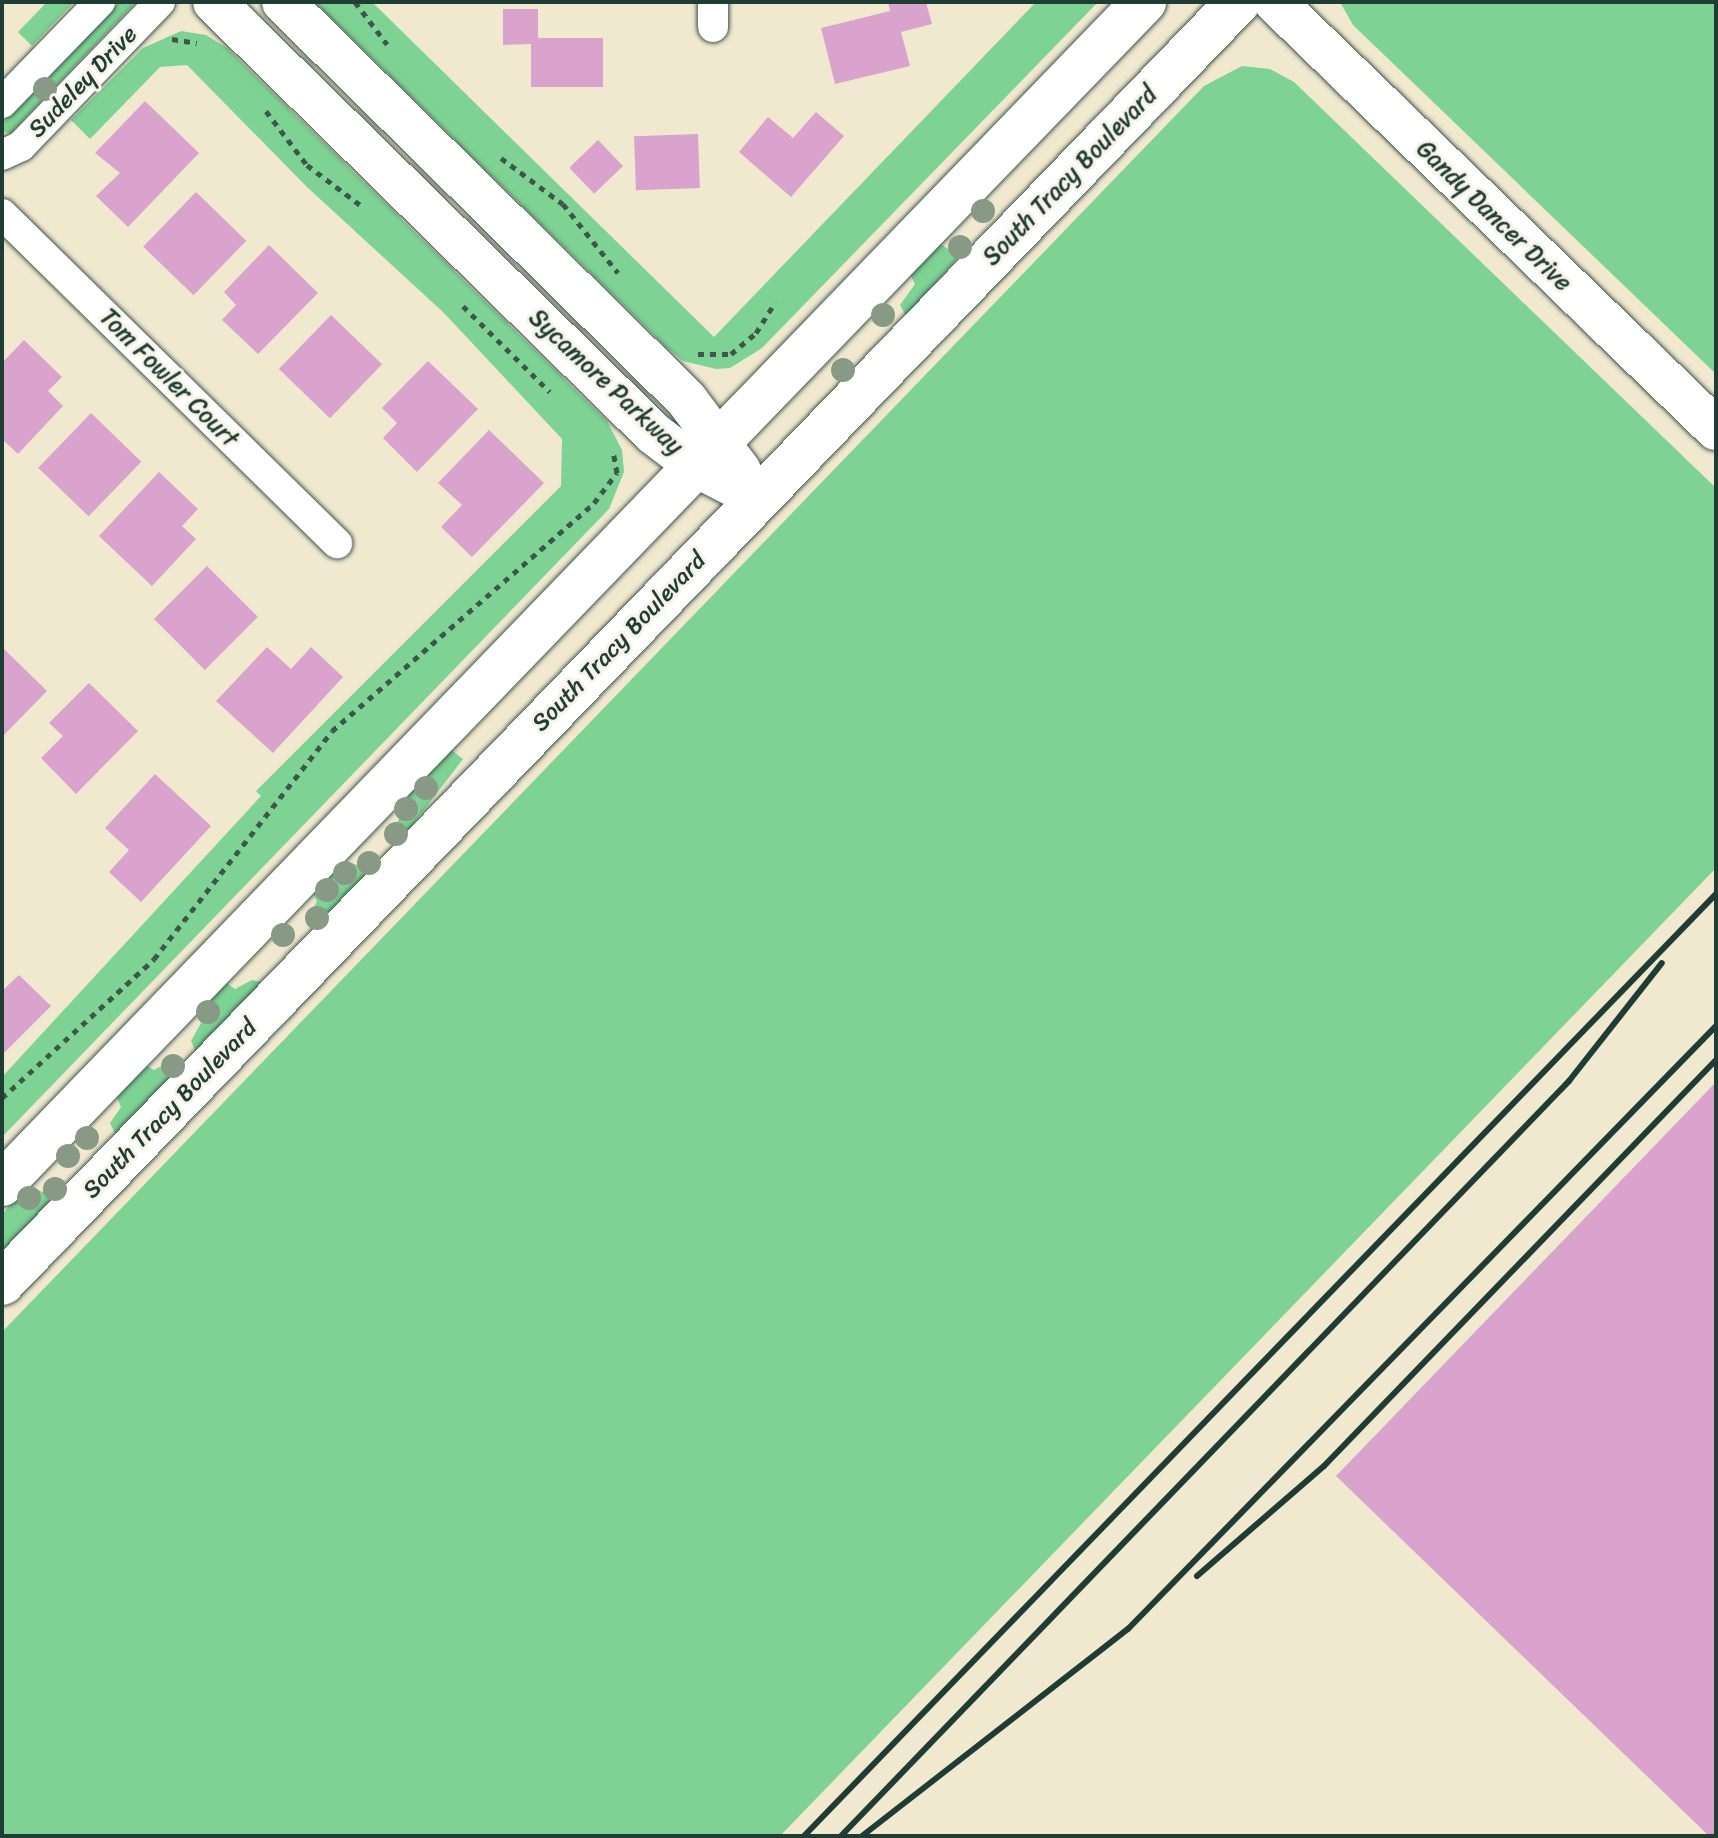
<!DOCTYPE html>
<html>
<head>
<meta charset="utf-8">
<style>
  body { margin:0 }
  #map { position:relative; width:1718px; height:1838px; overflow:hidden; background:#f1e8d0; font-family:Sriracha,sans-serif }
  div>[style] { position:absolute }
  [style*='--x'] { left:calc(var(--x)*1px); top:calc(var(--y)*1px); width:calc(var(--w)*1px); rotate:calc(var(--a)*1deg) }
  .green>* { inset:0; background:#7ed294 }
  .building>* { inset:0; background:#daa3cd; transform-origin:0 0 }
  .path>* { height:5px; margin-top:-2.5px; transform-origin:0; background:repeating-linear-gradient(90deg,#3e574b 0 6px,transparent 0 12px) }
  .roads { filter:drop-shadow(0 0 2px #3e574b) drop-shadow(0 0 2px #3e574b) }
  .street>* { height:30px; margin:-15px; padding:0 15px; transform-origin:15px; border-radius:15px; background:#fff }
  .secondary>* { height:42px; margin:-21px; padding:0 21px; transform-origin:21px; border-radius:21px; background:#fff }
  .primary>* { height:44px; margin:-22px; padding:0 22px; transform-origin:22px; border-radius:22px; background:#fff }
  .rail>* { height:6px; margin:-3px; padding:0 3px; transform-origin:3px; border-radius:3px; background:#1f3d34 }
  .trees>* { width:24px; height:24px; margin:-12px; border-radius:50%; background:#889a85 }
  span { translate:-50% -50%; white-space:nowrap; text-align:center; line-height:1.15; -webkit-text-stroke:6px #f7f3e8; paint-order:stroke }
  .street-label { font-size:24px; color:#1f3d34 }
  .frame { position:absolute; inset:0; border:4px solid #1f3d34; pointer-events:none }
</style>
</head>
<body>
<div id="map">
  <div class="green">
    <i style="clip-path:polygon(47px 2px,74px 2px,32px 46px,18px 32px)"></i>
    <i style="clip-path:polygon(120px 2px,134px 4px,11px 133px,3px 132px,2px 123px)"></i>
    <i style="clip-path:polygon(315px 2px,372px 2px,714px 337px,1036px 2px,1098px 2px,762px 348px,730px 368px,716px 369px,683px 361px,666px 347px)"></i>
    <i style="clip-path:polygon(1340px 2px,1716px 2px,1716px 374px,1353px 25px)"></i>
    <i style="clip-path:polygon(181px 31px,206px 35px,227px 48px,607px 421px,622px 450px,624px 472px,609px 509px,2px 1137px,2px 1077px,261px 796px,256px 791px,561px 486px,562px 439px,444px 313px,307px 187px,187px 65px,160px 67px,90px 139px,71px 120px,143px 48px)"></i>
    <i style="clip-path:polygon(1242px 66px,1270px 69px,1294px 82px,1716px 488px,1716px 868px,780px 1836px,2px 1836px,2px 1332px,1204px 86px)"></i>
    <i style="clip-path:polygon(962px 240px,971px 243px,906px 316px,900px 305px,915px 284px,910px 274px,939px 243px,948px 249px)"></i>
    <i style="clip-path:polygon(450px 749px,463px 759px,398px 844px,392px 836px,400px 816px,397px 804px)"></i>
    <i style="clip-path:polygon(369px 858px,379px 863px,313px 931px,308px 918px,317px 901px,312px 892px,343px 860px,357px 865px)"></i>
    <i style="clip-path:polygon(252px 980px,263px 983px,196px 1052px,191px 1041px,201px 1023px,195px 1013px,225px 982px,235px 989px)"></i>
    <i style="clip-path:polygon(172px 1060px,185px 1064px,116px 1135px,110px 1123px,121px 1107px,116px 1095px,146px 1065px,154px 1070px)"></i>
    <i style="clip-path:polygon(53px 1183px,67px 1186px,2px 1253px,2px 1214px,30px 1185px,42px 1192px)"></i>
  </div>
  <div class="building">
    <i style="clip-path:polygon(888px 2px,926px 2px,932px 24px,901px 32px,910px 66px,835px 84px,821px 28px,890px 11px)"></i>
    <i style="clip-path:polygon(503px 9px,538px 9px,538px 38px,603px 38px,603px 87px,531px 87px,531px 44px,503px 45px)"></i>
    <i style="clip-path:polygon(145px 101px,199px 153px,128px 227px,96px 196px,120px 173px,95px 153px)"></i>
    <i style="clip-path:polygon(816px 112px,844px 136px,791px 197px,739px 152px,768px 117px,793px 138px)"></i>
    <i style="left:698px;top:134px;width:54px;height:64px;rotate:88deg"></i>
    <i style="left:598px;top:140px;width:36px;height:40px;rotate:46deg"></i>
    <i style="left:196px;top:192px;width:70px;height:76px;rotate:44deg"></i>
    <i style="clip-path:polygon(269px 245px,318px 293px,258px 354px,222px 320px,236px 305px,224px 292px)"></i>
    <i style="left:331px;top:315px;width:71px;height:75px;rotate:44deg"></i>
    <i style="clip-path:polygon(24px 340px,62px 377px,48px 391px,63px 406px,18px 454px,2px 439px,2px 363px)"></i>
    <i style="clip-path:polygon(428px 361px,478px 409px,417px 472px,383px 438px,397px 423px,382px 408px)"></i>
    <i style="left:91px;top:413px;width:70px;height:76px;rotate:44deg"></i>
    <i style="clip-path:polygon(489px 430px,544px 483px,472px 557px,441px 527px,462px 505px,438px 483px)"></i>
    <i style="clip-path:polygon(159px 472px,198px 509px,182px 526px,196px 539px,152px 586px,99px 536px)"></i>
    <i style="left:207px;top:566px;width:72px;height:75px;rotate:45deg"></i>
    <i style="clip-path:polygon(2px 647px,47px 691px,2px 737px)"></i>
    <i style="clip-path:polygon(267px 647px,291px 669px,311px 647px,343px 677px,273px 753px,216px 701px)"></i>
    <i style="clip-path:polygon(89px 683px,138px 731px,76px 794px,41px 758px,63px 736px,49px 723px)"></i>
    <i style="clip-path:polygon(155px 774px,211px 826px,141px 902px,109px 872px,129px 850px,105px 828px)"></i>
    <i style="clip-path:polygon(19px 975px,51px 1006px,2px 1055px,2px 991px)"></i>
    <i style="clip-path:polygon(1716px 1082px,1716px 1836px,1709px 1836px,1336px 1476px)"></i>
  </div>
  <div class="path">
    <i style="--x:355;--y:2;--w:53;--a:52.7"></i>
    <i style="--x:172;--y:39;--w:25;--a:9"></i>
    <i style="--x:266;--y:111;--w:68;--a:52.8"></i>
    <i style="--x:307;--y:165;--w:70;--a:36.9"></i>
    <i style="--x:501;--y:158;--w:77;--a:36.6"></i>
    <i style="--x:563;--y:204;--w:88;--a:51.4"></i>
    <i style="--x:463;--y:306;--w:122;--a:44.7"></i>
    <i style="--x:698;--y:354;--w:33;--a:0"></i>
    <i style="--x:731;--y:354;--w:33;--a:-40"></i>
    <i style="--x:756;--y:333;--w:36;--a:-58"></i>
    <i style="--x:2;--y:1098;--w:206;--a:-42.4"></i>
    <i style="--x:154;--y:959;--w:289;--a:-52"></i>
    <i style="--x:332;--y:731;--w:347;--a:-41"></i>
    <i style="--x:594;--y:503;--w:38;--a:-53"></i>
    <i style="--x:617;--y:473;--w:23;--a:-100"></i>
  </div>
  <div class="roads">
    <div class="street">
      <i style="--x:713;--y:2;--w:25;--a:90"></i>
      <i style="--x:2;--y:103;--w:141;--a:-45.9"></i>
      <i style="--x:2;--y:155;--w:21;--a:-25"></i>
      <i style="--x:21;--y:146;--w:200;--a:-46"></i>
      <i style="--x:2;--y:214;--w:470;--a:44.5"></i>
    </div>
    <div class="secondary">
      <i style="--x:214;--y:2;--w:615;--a:44.47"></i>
      <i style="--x:653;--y:433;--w:54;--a:37.5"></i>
      <i style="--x:696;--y:466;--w:70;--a:27.3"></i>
      <i style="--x:283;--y:2;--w:566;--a:44.57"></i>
      <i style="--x:686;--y:399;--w:90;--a:53.1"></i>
      <i style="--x:1275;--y:2;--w:614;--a:44.08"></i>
    </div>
    <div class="primary">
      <i style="--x:2;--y:1184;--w:1644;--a:-45.99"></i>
      <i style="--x:2;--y:1283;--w:1780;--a:-46.02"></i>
    </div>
  </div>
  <div class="rail">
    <i style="--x:1197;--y:1576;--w:168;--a:-40.9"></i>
    <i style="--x:1324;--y:1466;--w:564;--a:-46.01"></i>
    <i style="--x:804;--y:1836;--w:1311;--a:-45.93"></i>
    <i style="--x:841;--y:1836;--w:1049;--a:-46.04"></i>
    <i style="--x:1569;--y:1081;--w:150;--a:-51.8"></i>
    <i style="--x:862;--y:1836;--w:337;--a:-37.9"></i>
    <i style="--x:1128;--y:1629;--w:842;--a:-45.72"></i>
  </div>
  <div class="trees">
    <i style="left:45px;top:89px"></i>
    <i style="left:983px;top:211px"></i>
    <i style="left:960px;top:247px"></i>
    <i style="left:883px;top:315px"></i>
    <i style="left:843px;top:370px"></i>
    <i style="left:426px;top:788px"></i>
    <i style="left:406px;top:809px"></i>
    <i style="left:396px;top:834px"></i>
    <i style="left:369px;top:863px"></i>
    <i style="left:345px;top:873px"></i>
    <i style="left:327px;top:890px"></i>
    <i style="left:317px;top:918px"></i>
    <i style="left:283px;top:935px"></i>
    <i style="left:208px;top:1012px"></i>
    <i style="left:173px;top:1066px"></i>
    <i style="left:87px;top:1138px"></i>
    <i style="left:68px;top:1156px"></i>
    <i style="left:55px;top:1189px"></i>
    <i style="left:29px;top:1198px"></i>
  </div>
  <div class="street-label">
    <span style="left:83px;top:82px;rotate:-46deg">Sudeley Drive</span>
    <span style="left:1070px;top:176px;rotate:-46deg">South Tracy Boulevard</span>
    <span style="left:1494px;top:216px;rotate:44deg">Gandy Dancer Drive</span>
    <span style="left:169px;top:378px;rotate:45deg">Tom Fowler Court</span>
    <span style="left:606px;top:382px;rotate:43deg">Sycamore Parkway</span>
    <span style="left:619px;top:642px;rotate:-46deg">South Tracy Boulevard</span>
    <span style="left:170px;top:1109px;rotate:-46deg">South Tracy Boulevard</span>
  </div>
  <div class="frame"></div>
</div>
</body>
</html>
